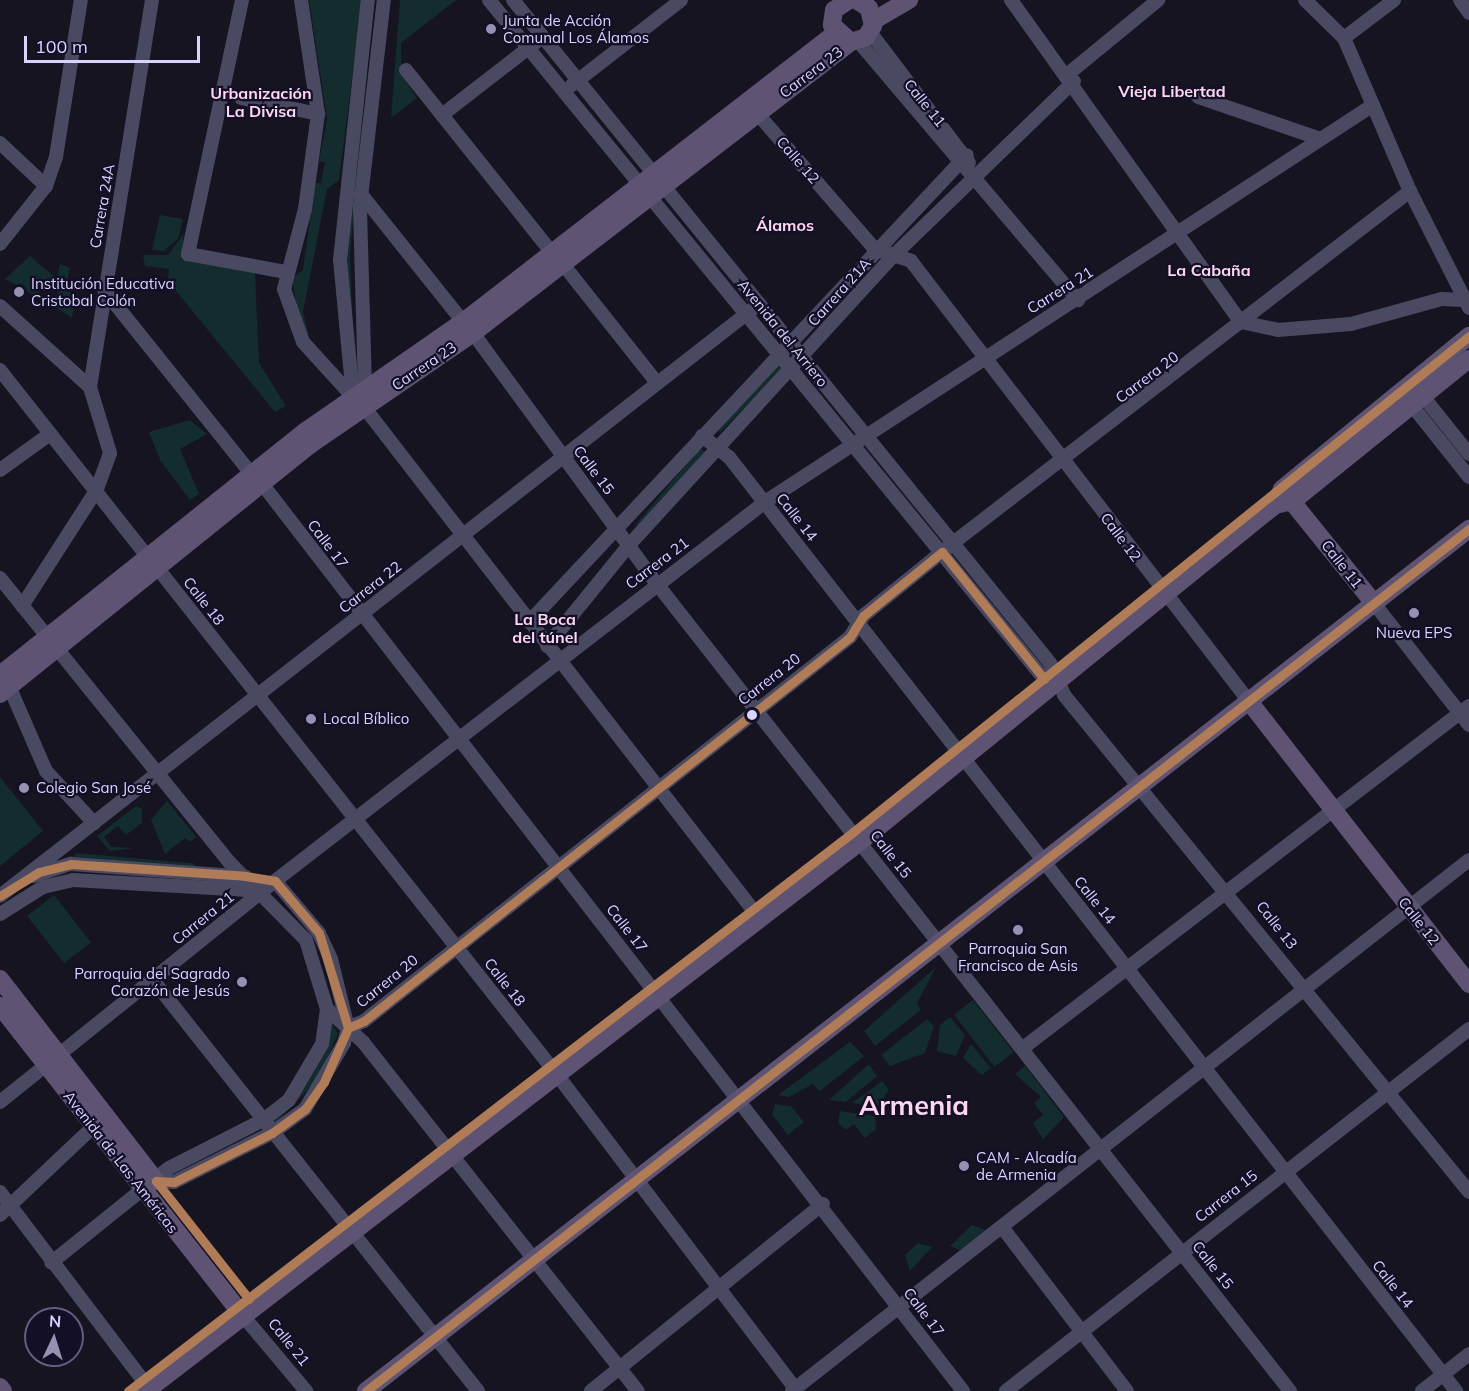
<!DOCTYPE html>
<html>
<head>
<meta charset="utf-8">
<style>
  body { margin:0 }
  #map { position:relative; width:1469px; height:1391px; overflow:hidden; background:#161421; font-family:Mulish,sans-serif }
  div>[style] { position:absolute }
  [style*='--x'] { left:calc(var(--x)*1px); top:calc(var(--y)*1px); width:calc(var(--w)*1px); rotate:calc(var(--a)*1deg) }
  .green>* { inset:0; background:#132c2d; transform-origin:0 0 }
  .minor>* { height:14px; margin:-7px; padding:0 7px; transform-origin:7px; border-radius:7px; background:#4a4962 }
  .major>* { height:18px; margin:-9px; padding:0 9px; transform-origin:9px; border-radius:9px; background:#5e5373 }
  .bus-1>* { height:9px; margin:-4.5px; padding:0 4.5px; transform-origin:4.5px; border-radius:4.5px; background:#b07c57 }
  .dots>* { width:16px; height:16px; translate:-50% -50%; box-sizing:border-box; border:3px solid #130f26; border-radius:50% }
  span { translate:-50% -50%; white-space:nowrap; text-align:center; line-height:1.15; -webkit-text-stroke:4.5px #130f26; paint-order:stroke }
  .poi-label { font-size:15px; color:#d9d4ff }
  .left { translate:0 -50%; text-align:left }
  .right { translate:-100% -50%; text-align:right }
  .street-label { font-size:15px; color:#d9d4ff }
  .neighbourhood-label { font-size:16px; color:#ffd6f0; font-weight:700 }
  .town-label { font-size:27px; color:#ffd6f0; font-weight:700 }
  .north { position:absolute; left:24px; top:1307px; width:60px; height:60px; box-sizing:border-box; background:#130f26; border:2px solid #625e7d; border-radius:50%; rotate:4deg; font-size:16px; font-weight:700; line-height:24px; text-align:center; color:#d9d4ff }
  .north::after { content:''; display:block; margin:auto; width:21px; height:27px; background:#9591b1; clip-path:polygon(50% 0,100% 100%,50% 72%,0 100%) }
  .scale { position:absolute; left:24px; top:36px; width:176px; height:27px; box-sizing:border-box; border:3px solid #d9d4ff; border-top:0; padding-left:8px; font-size:18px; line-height:21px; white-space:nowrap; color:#d9d4ff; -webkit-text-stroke:4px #130f26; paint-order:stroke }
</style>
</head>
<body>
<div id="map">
  <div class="green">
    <i style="clip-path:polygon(309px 0,362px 0,339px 180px,327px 189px,303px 312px,309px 335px,300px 325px,292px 278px,303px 270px,315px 183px,321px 183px,325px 162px,319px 161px,327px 119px)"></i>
    <i style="clip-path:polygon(400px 0,456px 0,401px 43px,401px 74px,417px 98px,391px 118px)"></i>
    <i style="clip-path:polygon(373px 4px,350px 254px,354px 364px,347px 254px)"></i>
    <i style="clip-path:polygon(160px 215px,183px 219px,178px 239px,164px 251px,152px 250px)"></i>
    <i style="clip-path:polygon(184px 233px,181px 258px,255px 272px,259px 363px,286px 406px,275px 412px,168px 281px,169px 269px,145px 266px,143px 255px,168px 255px)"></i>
    <i style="clip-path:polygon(30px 256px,57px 279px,60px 264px,70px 268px,65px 291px,76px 293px,72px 318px,53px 305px,60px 286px,44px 279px,37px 297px,5px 279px)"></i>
    <i style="left:778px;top:363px;width:8px;height:90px;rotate:45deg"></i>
    <i style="clip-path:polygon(190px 420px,207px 434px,180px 449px,199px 494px,190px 500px,160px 460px,149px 432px)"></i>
    <i style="left:700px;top:448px;width:8px;height:100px;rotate:40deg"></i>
    <i style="clip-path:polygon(0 777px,43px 831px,0 866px)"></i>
    <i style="clip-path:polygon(167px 801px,196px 837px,190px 842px,185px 838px,165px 854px,151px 820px)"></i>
    <i style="clip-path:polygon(136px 806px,142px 809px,142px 823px,126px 835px,118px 826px,104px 837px,112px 847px,135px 848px,110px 851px,97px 836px)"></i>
    <i style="left:75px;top:853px;width:120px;height:12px;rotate:5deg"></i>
    <i style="left:54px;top:895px;width:60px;height:34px;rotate:52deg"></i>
    <i style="clip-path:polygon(936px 967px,917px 1003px,921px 1010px,875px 1046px,864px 1031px)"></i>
    <i style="left:973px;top:1000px;width:66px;height:24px;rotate:52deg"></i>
    <i style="clip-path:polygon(950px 1017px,965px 1035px,956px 1056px,937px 1051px,940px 1025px)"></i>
    <i style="clip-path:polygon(927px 1019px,934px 1026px,925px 1053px,890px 1066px,881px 1055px)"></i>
    <i style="clip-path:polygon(331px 1022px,338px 1034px,317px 1080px,273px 1126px,269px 1121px,312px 1075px)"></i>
    <i style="clip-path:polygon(850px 1042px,864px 1056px,820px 1091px,813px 1084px,789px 1097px,778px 1095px)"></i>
    <i style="clip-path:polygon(971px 1044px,991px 1068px,982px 1075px,963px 1058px)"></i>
    <i style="clip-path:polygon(869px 1064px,877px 1076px,846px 1102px,829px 1100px)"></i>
    <i style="clip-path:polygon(1025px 1066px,1064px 1117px,1043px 1139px,1033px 1123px,1043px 1115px,1034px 1103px,1041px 1097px,1015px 1074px)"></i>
    <i style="clip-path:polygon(882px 1081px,889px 1090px,877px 1107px,852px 1103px)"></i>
    <i style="clip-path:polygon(775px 1104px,791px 1106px,804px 1122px,788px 1135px,772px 1115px)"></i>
    <i style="clip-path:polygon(840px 1111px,875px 1116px,876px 1129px,865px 1138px,854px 1124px,846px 1130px,838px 1123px)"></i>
    <i style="clip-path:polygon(972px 1225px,986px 1230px,960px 1250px,950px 1246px)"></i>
    <i style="clip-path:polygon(918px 1243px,932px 1247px,910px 1271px,905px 1255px)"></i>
  </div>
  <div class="minor">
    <i style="--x:242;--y:0;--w:260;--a:102"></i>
    <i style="--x:188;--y:254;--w:100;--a:10.4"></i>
    <i style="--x:301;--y:0;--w:115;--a:81.5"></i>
    <i style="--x:318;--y:114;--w:96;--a:97.8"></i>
    <i style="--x:305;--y:209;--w:83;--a:104.7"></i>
    <i style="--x:284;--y:289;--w:56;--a:70.3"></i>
    <i style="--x:303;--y:342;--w:74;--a:47.7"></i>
    <i style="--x:489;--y:0;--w:888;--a:50.72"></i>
    <i style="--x:513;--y:0;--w:853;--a:50.99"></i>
    <i style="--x:1050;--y:663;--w:35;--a:66"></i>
    <i style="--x:1064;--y:695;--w:641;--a:50.82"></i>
    <i style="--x:1011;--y:0;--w:396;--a:54.5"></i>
    <i style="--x:1241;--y:322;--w:38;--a:12"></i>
    <i style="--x:1278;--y:330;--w:73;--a:-4.7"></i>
    <i style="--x:1351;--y:324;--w:94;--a:-15.4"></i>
    <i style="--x:1442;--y:299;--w:21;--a:3"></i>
    <i style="--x:1305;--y:0;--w:54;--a:44.3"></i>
    <i style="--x:1344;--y:38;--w:167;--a:66.7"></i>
    <i style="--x:1410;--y:191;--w:131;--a:63.2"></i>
    <i style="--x:1460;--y:0;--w:16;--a:55"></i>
    <i style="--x:870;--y:32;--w:164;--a:52.9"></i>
    <i style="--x:1344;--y:38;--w:63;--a:-37.2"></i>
    <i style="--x:858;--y:41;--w:340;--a:49.7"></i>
    <i style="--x:406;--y:70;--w:234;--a:51.4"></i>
    <i style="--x:1068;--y:74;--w:117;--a:-39.4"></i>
    <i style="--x:572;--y:85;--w:138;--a:-37.9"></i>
    <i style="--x:1198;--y:97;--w:127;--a:18.9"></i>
    <i style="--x:241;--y:98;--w:79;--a:11.7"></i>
    <i style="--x:757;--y:113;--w:180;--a:49.1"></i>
    <i style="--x:875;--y:249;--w:38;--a:18"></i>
    <i style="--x:911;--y:261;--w:553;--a:52.49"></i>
    <i style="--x:442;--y:115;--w:119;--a:-37.8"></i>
    <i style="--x:0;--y:143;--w:63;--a:43.1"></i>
    <i style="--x:361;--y:194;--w:164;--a:51.4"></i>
    <i style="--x:0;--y:244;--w:74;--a:-51.6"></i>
    <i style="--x:46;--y:186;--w:31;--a:-71"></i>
    <i style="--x:56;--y:157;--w:159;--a:-81"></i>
    <i style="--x:562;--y:263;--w:153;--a:51.6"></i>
    <i style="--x:104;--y:290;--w:237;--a:51.3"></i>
    <i style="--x:0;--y:306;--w:121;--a:42"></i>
    <i style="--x:473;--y:333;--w:311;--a:53.8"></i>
    <i style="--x:657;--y:584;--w:1026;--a:51.89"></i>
    <i style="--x:0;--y:370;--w:241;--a:51.7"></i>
    <i style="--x:365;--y:388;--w:182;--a:-91.6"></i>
    <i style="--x:360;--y:206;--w:207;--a:-83.4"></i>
    <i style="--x:1418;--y:390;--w:82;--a:51.4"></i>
    <i style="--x:353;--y:397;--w:138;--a:-95.4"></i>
    <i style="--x:340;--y:260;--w:262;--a:-83.9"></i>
    <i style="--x:1406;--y:398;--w:101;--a:51.4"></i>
    <i style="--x:364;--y:407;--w:647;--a:52.28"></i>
    <i style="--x:702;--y:436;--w:34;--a:38"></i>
    <i style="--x:729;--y:457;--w:1184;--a:52.1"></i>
    <i style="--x:0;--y:470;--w:62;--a:-35.8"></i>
    <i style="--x:263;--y:485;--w:1145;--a:52.31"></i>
    <i style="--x:159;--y:570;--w:644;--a:51.74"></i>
    <i style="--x:558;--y:1076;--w:395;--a:52.8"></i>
    <i style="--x:0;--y:578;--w:366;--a:51.1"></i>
    <i style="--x:230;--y:863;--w:108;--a:45.4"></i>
    <i style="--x:306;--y:940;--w:72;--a:73.1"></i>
    <i style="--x:327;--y:1009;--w:35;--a:98"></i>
    <i style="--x:322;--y:1044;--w:65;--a:120.5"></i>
    <i style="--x:289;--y:1100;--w:33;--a:142"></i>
    <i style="--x:263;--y:1120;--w:106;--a:152.9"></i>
    <i style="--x:169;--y:1168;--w:151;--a:141.2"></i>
    <i style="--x:1373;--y:602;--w:156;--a:52"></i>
    <i style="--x:22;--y:606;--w:139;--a:-57.3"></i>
    <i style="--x:97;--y:489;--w:38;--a:-70"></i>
    <i style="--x:110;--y:453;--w:69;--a:-106.9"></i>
    <i style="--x:90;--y:387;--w:392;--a:-80.9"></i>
    <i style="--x:529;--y:622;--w:640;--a:-46.84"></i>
    <i style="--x:547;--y:646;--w:132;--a:-50.9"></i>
    <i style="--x:630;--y:544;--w:389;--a:-47.6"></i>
    <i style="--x:892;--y:257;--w:253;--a:-44"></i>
    <i style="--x:9;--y:686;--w:93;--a:66.5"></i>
    <i style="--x:46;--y:771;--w:71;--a:47.3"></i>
    <i style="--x:33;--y:876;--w:40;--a:-18"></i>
    <i style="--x:71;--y:864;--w:175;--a:4.2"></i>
    <i style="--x:0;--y:896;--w:963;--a:-37.95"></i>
    <i style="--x:0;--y:914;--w:51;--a:-32.1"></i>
    <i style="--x:43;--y:887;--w:31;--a:-13"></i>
    <i style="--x:73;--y:880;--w:188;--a:3.3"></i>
    <i style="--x:153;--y:980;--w:524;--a:51.66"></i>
    <i style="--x:327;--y:1009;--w:49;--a:42.5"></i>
    <i style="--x:363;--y:1042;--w:444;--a:51.8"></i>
    <i style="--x:348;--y:1028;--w:17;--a:-24"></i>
    <i style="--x:364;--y:1021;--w:619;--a:-38.31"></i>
    <i style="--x:850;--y:637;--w:25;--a:-58"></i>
    <i style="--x:863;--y:616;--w:116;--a:-39"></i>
    <i style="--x:953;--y:543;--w:577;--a:-37.6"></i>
    <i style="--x:1023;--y:1048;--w:562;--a:-37.48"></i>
    <i style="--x:0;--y:1102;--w:353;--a:-38.8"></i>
    <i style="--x:275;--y:881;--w:619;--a:-37.72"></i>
    <i style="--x:765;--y:502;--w:726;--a:-33.14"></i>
    <i style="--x:156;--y:1181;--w:18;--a:3"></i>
    <i style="--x:174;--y:1182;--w:110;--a:-26.6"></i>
    <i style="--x:272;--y:1133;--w:41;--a:-36"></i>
    <i style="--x:305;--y:1109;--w:77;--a:-59.4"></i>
    <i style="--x:344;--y:1043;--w:16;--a:-75"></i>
    <i style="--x:348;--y:1028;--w:71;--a:-103.8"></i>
    <i style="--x:331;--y:959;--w:29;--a:-115"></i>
    <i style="--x:319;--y:933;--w:68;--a:-130.2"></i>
    <i style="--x:0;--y:1192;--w:250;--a:52.8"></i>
    <i style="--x:0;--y:1215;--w:129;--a:-43.4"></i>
    <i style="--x:1002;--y:1227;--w:206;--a:52.7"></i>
    <i style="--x:244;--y:1317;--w:97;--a:50"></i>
    <i style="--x:591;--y:1391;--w:298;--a:-38.9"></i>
    <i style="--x:792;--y:1391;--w:860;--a:-38.11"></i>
    <i style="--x:1006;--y:1391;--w:588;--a:-38.02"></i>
    <i style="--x:1422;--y:1391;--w:60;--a:-38.2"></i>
  </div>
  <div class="major">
    <i style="--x:849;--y:0;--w:18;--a:146"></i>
    <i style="--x:834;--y:10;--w:15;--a:98"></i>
    <i style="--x:832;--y:25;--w:25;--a:42"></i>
    <i style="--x:851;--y:42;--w:16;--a:-18"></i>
    <i style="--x:866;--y:37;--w:13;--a:-58"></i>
    <i style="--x:873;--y:26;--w:18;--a:-103"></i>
    <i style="--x:869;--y:8;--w:15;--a:-148"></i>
    <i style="--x:873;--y:21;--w:42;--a:-30.3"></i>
    <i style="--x:1285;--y:493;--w:140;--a:51.1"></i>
    <i style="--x:1275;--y:505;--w:17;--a:-66"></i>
    <i style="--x:1282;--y:489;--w:242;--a:-39.3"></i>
    <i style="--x:0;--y:675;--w:391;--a:-38.6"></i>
    <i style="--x:306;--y:431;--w:191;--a:-34.8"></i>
    <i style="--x:463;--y:322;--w:471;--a:-37.8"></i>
    <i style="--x:0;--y:694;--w:399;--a:-38.8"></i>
    <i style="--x:311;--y:444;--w:196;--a:-34.4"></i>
    <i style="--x:473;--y:333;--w:477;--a:-37.6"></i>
    <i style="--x:1248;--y:700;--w:360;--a:52.1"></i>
    <i style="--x:0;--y:979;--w:255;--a:52.3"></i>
    <i style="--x:0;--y:1006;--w:395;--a:51.9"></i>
    <i style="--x:0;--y:1387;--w:5;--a:53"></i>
    <i style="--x:146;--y:1391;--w:902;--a:-37.57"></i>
    <i style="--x:861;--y:841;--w:533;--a:-39.06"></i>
    <i style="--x:1275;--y:505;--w:18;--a:-13"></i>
    <i style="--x:1293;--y:501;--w:226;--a:-38.9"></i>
    <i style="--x:366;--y:1391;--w:1400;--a:-38.01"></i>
  </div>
  <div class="bus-1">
    <i style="--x:0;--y:896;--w:46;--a:-31.6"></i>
    <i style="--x:39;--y:872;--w:33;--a:-14"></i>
    <i style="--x:71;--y:864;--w:174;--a:3.9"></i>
    <i style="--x:245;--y:876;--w:30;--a:9"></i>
    <i style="--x:275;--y:881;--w:68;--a:49.8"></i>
    <i style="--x:319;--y:933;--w:99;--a:73"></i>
    <i style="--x:348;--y:1028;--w:59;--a:114"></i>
    <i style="--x:324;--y:1082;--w:33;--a:125"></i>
    <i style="--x:305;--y:1109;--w:41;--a:144"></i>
    <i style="--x:272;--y:1133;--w:110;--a:153.4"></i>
    <i style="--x:174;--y:1182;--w:18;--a:-177"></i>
    <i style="--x:348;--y:1028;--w:17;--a:-24"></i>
    <i style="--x:364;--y:1021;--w:619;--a:-38.31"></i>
    <i style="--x:850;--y:637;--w:25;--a:-58"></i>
    <i style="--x:863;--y:616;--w:102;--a:-39"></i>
    <i style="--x:942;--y:552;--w:163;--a:51.2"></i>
    <i style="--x:156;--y:1181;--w:150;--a:51.8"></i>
    <i style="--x:128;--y:1391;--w:915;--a:-37.63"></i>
    <i style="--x:853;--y:832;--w:791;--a:-38.84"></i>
    <i style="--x:366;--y:1391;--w:1400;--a:-38.01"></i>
  </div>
  <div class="dots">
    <i style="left:491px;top:29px;background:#9591b1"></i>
    <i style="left:19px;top:292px;background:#9591b1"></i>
    <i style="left:1414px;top:613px;background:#9591b1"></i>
    <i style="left:752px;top:715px;background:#d9d4ff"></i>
    <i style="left:311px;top:719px;background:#9591b1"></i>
    <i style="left:24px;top:788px;background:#9591b1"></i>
    <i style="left:1018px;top:930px;background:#9591b1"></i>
    <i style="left:242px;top:982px;background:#9591b1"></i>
    <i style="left:964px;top:1166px;background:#9591b1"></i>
  </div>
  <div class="poi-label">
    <span class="left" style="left:503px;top:29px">Junta de Acción<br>Comunal Los Álamos</span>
    <span class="left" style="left:31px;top:292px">Institución Educativa<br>Cristobal Colón</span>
    <span style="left:1414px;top:633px">Nueva EPS</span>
    <span class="left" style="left:323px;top:719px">Local Bíblico</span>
    <span class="left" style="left:36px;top:788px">Colegio San José</span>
    <span style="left:1018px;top:957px">Parroquia San<br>Francisco de Asis</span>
    <span class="right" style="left:230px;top:982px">Parroquia del Sagrado<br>Corazón de Jesús</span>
    <span class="left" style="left:976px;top:1166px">CAM - Alcadía<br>de Armenia</span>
  </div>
  <div class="street-label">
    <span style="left:811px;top:72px;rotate:-37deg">Carrera 23</span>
    <span style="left:925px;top:103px;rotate:51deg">Calle 11</span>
    <span style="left:798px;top:160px;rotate:49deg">Calle 12</span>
    <span style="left:102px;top:206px;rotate:-80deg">Carrera 24A</span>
    <span style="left:1060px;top:290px;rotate:-32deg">Carrera 21</span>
    <span style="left:839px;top:292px;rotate:-48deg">Carrera 21A</span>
    <span style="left:783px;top:333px;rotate:51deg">Avenida del Arriero</span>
    <span style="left:424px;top:366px;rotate:-34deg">Carrera 23</span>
    <span style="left:1147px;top:377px;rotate:-37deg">Carrera 20</span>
    <span style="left:594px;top:470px;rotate:53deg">Calle 15</span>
    <span style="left:797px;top:517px;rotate:52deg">Calle 14</span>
    <span style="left:1121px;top:537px;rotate:53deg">Calle 12</span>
    <span style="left:328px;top:544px;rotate:53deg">Calle 17</span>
    <span style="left:657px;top:563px;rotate:-37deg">Carrera 21</span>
    <span style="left:1342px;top:564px;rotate:52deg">Calle 11</span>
    <span style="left:370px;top:587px;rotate:-38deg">Carrera 22</span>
    <span style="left:204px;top:601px;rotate:52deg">Calle 18</span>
    <span style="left:769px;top:679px;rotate:-38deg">Carrera 20</span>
    <span style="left:891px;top:854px;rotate:52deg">Calle 15</span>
    <span style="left:1095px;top:900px;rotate:51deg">Calle 14</span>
    <span style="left:203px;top:918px;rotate:-39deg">Carrera 21</span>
    <span style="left:1419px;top:921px;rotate:52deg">Calle 12</span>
    <span style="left:1277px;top:925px;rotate:52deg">Calle 13</span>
    <span style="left:627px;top:928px;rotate:52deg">Calle 17</span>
    <span style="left:387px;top:981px;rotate:-39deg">Carrera 20</span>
    <span style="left:505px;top:982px;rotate:52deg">Calle 18</span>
    <span style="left:121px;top:1162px;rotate:52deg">Avenida de Las Américas</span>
    <span style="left:1226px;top:1196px;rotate:-38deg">Carrera 15</span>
    <span style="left:1213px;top:1265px;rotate:52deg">Calle 15</span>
    <span style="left:1393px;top:1284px;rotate:52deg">Calle 14</span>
    <span style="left:924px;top:1312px;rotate:53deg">Calle 17</span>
    <span style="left:289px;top:1342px;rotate:51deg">Calle 21</span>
  </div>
  <div class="neighbourhood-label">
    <span style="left:1172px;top:91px">Vieja Libertad</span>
    <span style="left:261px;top:102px">Urbanización<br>La Divisa</span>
    <span style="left:785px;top:225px">Álamos</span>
    <span style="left:1209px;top:270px">La Cabaña</span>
    <span style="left:545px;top:628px">La Boca<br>del túnel</span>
  </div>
  <div class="town-label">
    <span style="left:914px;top:1106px">Armenia</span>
  </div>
  <div class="north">N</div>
  <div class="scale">100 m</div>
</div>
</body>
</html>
